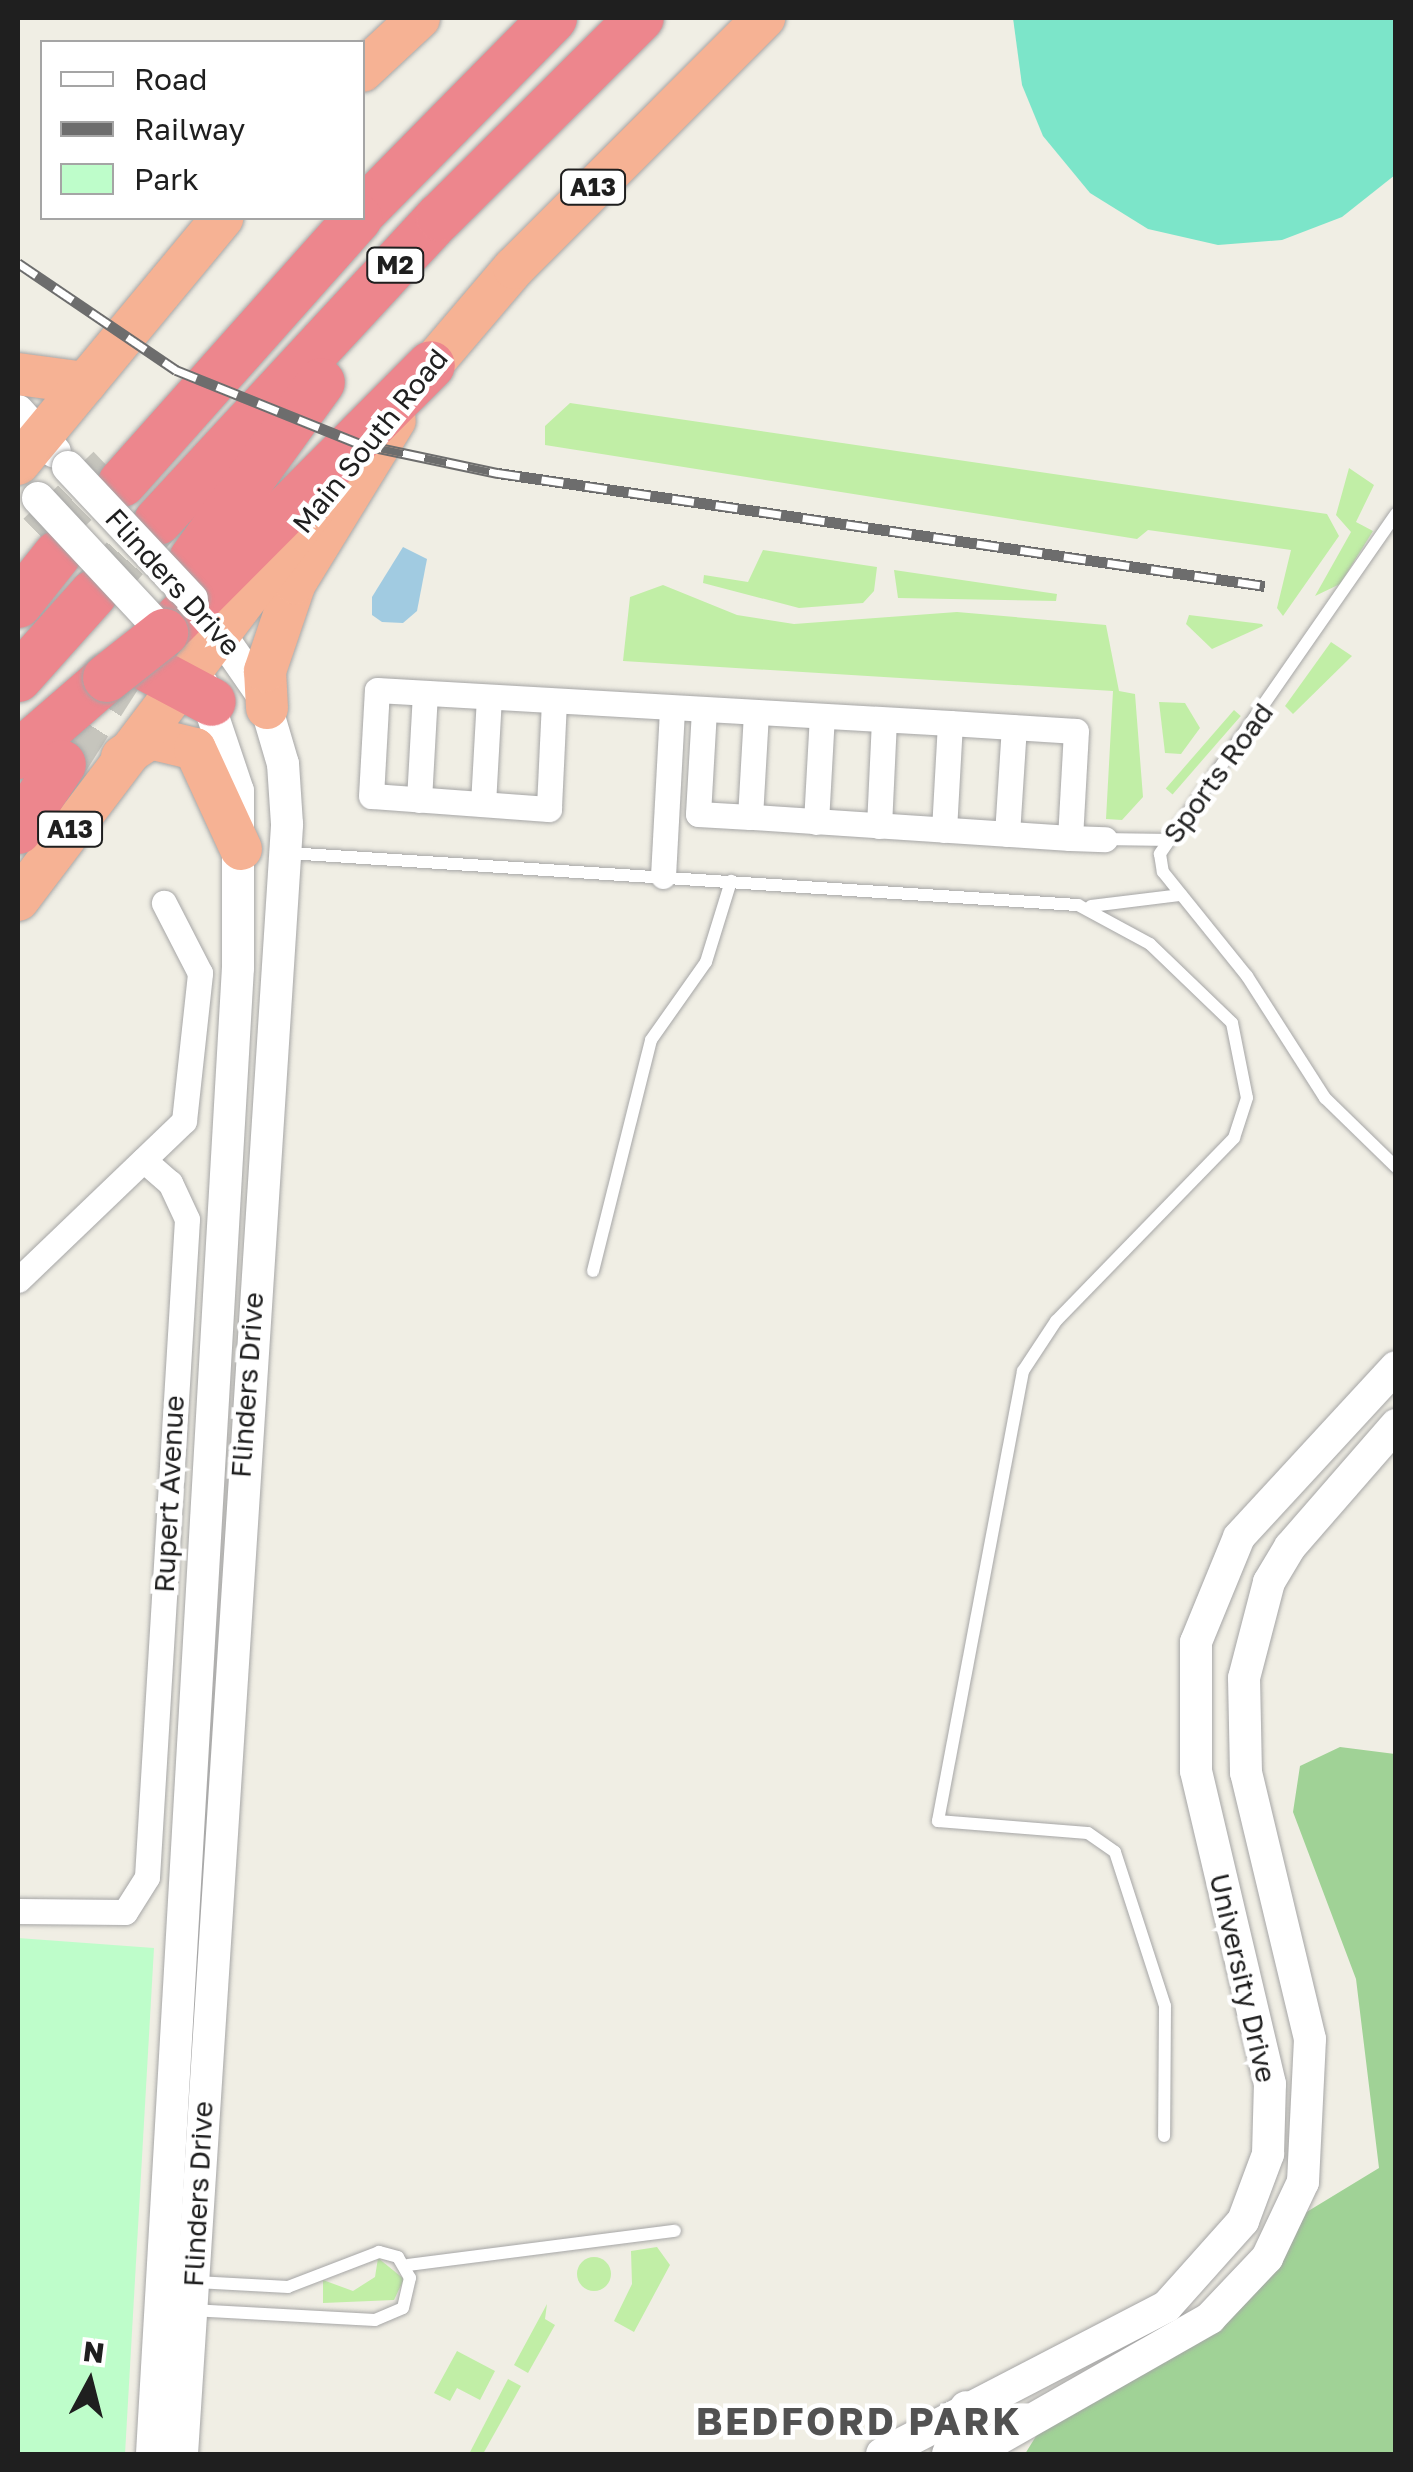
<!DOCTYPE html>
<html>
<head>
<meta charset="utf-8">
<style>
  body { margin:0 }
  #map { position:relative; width:1413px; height:2472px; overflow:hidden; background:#f0eee4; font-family:"Golos Text",sans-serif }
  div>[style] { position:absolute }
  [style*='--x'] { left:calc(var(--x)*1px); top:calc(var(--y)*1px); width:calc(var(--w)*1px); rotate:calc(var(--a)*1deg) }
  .grass>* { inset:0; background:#c1eea6; transform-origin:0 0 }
  .round { border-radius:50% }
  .forest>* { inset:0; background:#a0d296 }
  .park>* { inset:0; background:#befdca }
  .pitch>* { inset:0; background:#7ce5c9 }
  .water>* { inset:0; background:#a1cbe1 }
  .motorway-tunnel>* { height:48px; margin-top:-24px; transform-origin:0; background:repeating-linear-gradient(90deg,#c6c5bd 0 48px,transparent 0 72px) }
  .roads { filter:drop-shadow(0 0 2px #a6a6a6) drop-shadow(0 0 2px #a6a6a6) }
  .service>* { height:12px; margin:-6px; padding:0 6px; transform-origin:6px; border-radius:6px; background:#fff }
  .minor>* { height:25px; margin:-12.5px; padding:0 12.5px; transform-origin:12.5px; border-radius:12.5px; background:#fff }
  .tertiary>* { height:32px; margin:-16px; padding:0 16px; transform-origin:16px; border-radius:16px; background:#fff }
  .trunk>* { height:42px; margin:-21px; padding:0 21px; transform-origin:21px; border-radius:21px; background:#f6b294 }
  .motorway>* { height:48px; margin:-24px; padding:0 24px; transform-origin:24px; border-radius:24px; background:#ed868d }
  .rail>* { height:11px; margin-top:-5.5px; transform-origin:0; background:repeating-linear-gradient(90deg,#fff 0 22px,#6d6d6d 0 44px); box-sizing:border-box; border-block:2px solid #6d6d6d }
  .bridges { filter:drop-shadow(0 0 2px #a6a6a6) drop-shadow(0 0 2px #a6a6a6) }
  .tertiary-bridge>* { height:32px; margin:-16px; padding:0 16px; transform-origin:16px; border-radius:16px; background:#fff }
  .motorway-bridge>* { height:48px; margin:-24px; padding:0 24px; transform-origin:24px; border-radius:24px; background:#ed868d }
  span { translate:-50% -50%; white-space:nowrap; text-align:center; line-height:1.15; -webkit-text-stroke:9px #fff; paint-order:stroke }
  .shield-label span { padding:2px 8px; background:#fff; border:2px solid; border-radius:8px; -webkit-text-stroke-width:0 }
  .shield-label { font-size:25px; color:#1f1f1f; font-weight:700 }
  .street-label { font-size:28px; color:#1f1f1f }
  .district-label { font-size:38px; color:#525252; font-weight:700; letter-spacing:2.5px }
  .frame { position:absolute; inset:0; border:20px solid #1f1f1f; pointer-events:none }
  .legend { position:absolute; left:40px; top:40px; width:325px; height:180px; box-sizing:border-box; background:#fff; border:2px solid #a5a5a5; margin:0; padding:12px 18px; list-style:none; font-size:30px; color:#1f1f1f }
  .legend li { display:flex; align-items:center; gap:20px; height:50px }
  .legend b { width:50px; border:2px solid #a5a5a5 }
  .north { position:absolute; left:40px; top:2332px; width:100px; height:100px; -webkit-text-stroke:8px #fff; paint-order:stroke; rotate:7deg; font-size:28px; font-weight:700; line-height:40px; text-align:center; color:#1f1f1f }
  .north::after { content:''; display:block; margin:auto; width:35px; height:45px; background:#1f1f1f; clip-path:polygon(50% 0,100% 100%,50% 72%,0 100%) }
</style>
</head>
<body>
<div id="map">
  <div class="grass">
    <i style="clip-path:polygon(570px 403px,1327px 514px,1339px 536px,1283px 616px,1277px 608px,1291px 550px,1148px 530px,1137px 539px,545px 445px,545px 426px)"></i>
    <i style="clip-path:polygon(1349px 468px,1374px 485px,1356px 522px,1373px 531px,1340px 584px,1315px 596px,1351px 532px,1336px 515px)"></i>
    <i style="clip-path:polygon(763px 550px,877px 567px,874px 591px,863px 603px,799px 608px,703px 583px,704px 575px,748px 582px)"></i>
    <i style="clip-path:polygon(894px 570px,1057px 594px,1056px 601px,898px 598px)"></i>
    <i style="clip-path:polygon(663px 585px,737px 615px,794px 624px,957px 612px,1106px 625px,1119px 691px,1135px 694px,1143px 797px,1122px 820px,1106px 819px,1113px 691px,623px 661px,630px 597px)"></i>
    <i style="clip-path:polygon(1189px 615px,1262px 624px,1263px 626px,1212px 649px,1186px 624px)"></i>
    <i style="clip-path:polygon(1331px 642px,1352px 656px,1293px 714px,1285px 706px)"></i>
    <i style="clip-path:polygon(1159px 702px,1185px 703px,1200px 728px,1181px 754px,1165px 753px)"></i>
    <i style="left:1234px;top:710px;width:9px;height:104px;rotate:41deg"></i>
    <i style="clip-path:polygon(657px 2247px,670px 2265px,634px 2332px,614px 2321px,632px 2284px,631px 2251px)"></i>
    <i class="round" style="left:577px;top:2257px;width:34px;height:34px"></i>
    <i style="clip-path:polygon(378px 2258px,404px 2279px,394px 2300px,323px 2303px,323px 2280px,353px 2291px,375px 2277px)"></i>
    <i style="clip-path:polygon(547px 2304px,545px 2319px,555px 2325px,528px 2373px,514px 2365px)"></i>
    <i style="clip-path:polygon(457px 2351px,495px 2371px,480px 2400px,457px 2388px,450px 2401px,434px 2393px)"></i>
    <i style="clip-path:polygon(508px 2379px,521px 2386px,483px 2454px,469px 2454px)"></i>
  </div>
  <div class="forest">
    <i style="clip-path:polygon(1340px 1747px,1395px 1754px,1395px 2454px,1025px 2454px,1049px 2415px,1186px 2336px,1282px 2227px,1379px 2168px,1356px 1979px,1293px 1812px,1300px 1766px)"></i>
  </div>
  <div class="park">
    <i style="clip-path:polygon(18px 1938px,154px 1948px,125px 2454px,18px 2454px)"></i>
  </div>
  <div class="pitch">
    <i style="clip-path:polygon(1013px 18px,1395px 18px,1395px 175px,1342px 217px,1282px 240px,1218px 245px,1148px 229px,1090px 193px,1043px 136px,1022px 85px)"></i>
  </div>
  <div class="water">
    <i style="clip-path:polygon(403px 547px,427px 559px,417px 611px,403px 623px,382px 622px,372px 615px,372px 597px)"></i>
  </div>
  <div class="motorway-tunnel">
    <i style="--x:40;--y:536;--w:97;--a:-43.7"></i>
    <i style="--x:93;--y:594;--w:98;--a:-48.3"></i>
    <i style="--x:62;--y:764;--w:104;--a:-57.5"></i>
  </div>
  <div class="roads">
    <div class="service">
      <i style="--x:1396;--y:514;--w:414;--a:124.8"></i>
      <i style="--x:1160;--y:854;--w:18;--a:81"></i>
      <i style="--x:1163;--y:872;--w:134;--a:51.1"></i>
      <i style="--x:1247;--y:976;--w:145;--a:57.4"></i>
      <i style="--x:1325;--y:1098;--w:99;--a:44.2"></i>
      <i style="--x:1105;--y:839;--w:62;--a:0.9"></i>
      <i style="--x:288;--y:853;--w:792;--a:3.77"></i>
      <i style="--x:1078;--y:905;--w:82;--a:28.4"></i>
      <i style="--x:1150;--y:944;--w:114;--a:43.9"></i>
      <i style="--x:1232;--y:1023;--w:76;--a:78.7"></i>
      <i style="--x:1247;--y:1098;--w:42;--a:108"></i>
      <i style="--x:1234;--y:1138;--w:255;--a:134.2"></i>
      <i style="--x:1056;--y:1321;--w:60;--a:123.4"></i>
      <i style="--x:1023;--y:1371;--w:458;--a:100.7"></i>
      <i style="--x:938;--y:1821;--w:150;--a:4.6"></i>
      <i style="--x:1088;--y:1833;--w:33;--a:35"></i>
      <i style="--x:1115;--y:1852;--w:162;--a:72"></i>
      <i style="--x:1165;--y:2006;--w:130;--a:90.4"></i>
      <i style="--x:1091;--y:906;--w:91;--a:-7"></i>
      <i style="--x:593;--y:1271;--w:238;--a:-75.9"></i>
      <i style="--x:651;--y:1040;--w:95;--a:-54.8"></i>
      <i style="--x:706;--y:962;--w:85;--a:-72.8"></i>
      <i style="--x:408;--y:2265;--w:269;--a:-7.3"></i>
      <i style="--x:191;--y:2310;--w:184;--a:3.1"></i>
      <i style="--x:375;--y:2320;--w:30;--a:-23"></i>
      <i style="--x:403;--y:2308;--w:31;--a:-77"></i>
      <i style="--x:410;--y:2278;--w:24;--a:-120"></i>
      <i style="--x:398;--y:2257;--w:20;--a:-165"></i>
      <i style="--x:379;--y:2252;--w:97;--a:159"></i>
      <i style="--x:288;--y:2287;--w:92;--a:-176.9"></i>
    </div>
    <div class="minor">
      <i style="--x:554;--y:701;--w:108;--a:92.7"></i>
      <i style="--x:549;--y:809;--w:178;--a:-175.8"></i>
      <i style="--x:371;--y:796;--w:106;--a:-86.8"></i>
      <i style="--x:377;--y:690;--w:574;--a:3.3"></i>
      <i style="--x:950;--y:723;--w:126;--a:3.6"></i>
      <i style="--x:1076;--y:731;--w:107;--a:93.2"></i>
      <i style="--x:1070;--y:838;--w:321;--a:-176.2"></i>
      <i style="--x:750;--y:817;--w:104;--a:-86.7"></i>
      <i style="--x:704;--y:710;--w:104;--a:93.3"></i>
      <i style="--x:698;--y:814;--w:52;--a:3.3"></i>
      <i style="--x:419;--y:800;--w:107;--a:-86.8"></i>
      <i style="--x:483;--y:804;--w:107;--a:-86.8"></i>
      <i style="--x:816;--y:822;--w:106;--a:-86.8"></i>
      <i style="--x:879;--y:826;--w:106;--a:-87.3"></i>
      <i style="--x:944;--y:830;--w:107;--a:-86.8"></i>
      <i style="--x:1007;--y:834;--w:107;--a:-86.3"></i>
      <i style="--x:1070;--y:838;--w:35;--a:2"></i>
      <i style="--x:663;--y:876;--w:168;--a:-86.9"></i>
      <i style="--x:18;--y:1280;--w:230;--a:-43.8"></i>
      <i style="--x:184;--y:1121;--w:149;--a:-83.8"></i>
      <i style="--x:200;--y:973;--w:79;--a:-117.2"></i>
      <i style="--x:18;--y:1911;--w:107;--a:0.5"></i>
      <i style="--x:125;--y:1912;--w:41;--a:-57.8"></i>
      <i style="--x:147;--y:1877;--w:659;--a:-86.52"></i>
      <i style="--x:187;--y:1219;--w:40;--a:-115"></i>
      <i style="--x:170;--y:1183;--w:35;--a:-139"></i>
    </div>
    <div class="tertiary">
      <i style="--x:18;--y:411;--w:55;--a:47.9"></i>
      <i style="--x:152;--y:2454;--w:1488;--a:-86.69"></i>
      <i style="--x:238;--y:968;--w:177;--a:-90"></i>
      <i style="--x:238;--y:791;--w:113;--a:-108.6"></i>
      <i style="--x:182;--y:2454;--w:1633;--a:-86.31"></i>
      <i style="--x:287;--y:824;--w:60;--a:-93.8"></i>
      <i style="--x:283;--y:764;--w:71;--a:-106.4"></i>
      <i style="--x:263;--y:696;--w:100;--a:-124.8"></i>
      <i style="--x:882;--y:2454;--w:321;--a:-27.4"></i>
      <i style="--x:1167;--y:2306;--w:114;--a:-48.2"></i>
      <i style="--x:1243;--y:2221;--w:72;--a:-69.5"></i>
      <i style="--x:1268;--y:2154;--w:70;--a:-88.4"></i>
      <i style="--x:1270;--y:2084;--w:322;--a:-103.3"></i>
      <i style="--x:1196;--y:1771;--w:129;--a:-90"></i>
      <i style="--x:1196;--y:1642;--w:113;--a:-67.7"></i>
      <i style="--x:1239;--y:1537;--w:231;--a:-47.3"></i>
      <i style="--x:948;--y:2454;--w:50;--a:-69"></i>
      <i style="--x:972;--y:2454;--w:274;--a:-29.7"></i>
      <i style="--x:1210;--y:2318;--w:83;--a:-46.5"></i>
      <i style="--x:1267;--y:2258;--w:84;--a:-64.7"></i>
      <i style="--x:1303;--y:2182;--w:143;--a:-87.2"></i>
      <i style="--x:1310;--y:2039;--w:274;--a:-103.5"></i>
      <i style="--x:1246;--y:1773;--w:95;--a:-91.2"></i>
      <i style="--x:1244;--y:1678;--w:99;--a:-75.4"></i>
      <i style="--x:1269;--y:1582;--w:41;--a:-59"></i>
      <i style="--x:1290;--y:1547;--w:162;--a:-49"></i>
    </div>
    <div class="trunk">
      <i style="--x:362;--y:71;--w:78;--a:-42.9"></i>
      <i style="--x:18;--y:374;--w:68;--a:7.7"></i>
      <i style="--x:410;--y:390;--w:160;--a:-49.6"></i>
      <i style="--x:514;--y:268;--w:354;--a:-45"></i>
      <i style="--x:18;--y:464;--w:320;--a:-50.3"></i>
      <i style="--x:267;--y:708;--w:37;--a:-93"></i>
      <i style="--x:265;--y:671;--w:93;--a:-71.2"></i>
      <i style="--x:295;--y:583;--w:191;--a:-58.5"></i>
      <i style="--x:122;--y:757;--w:34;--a:-34"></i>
      <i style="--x:150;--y:738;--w:46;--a:13.7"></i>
      <i style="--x:195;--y:749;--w:110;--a:65.3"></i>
      <i style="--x:18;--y:900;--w:497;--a:-52.9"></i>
    </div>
    <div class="motorway">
      <i style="--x:362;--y:212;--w:272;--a:-45.4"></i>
      <i style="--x:122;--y:483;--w:355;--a:-48.3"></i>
      <i style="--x:158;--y:521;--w:415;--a:-47.2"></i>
      <i style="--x:440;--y:217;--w:282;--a:-44.9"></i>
      <i style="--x:193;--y:559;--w:218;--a:-54.1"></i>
      <i style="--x:18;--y:604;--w:63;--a:-51.5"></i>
      <i style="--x:164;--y:633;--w:378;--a:-45.1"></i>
      <i style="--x:148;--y:668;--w:72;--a:28"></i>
      <i style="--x:18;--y:678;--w:113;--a:-48.2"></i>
      <i style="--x:18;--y:755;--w:118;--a:-40.9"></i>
      <i style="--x:18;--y:830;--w:79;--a:-56.3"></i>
    </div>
  </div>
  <div class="rail">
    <i style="--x:18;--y:263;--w:191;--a:34.1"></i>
    <i style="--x:176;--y:370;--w:198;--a:21.9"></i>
    <i style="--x:360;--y:444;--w:141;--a:11.9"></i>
    <i style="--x:498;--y:473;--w:775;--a:8.38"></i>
  </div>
  <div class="bridges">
    <div class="tertiary-bridge">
      <i style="--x:68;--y:467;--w:181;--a:46.8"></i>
      <i style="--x:38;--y:498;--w:185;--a:47"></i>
    </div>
    <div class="motorway-bridge">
      <i style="--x:107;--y:678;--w:73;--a:-38.3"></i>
    </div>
  </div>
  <div class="shield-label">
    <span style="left:593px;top:187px">A13</span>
    <span style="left:395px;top:265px">M2</span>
    <span style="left:70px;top:829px">A13</span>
  </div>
  <div class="street-label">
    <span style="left:370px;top:441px;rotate:-51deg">Main South Road</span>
    <span style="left:173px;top:582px;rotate:48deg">Flinders Drive</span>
    <span style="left:1218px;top:773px;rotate:-54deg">Sports Road</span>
    <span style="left:247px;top:1385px;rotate:-86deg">Flinders Drive</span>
    <span style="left:169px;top:1494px;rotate:-87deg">Rupert Avenue</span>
    <span style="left:1243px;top:1978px;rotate:77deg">University Drive</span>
    <span style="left:198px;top:2194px;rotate:-87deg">Flinders Drive</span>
  </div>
  <div class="district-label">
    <span style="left:859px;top:2421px">BEDFORD PARK</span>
  </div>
  <div class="frame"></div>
  <ul class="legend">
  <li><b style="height:12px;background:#fff"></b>Road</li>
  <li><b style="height:12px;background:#6d6d6d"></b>Railway</li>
  <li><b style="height:28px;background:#befdca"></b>Park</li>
  </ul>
  <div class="north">N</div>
</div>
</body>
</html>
